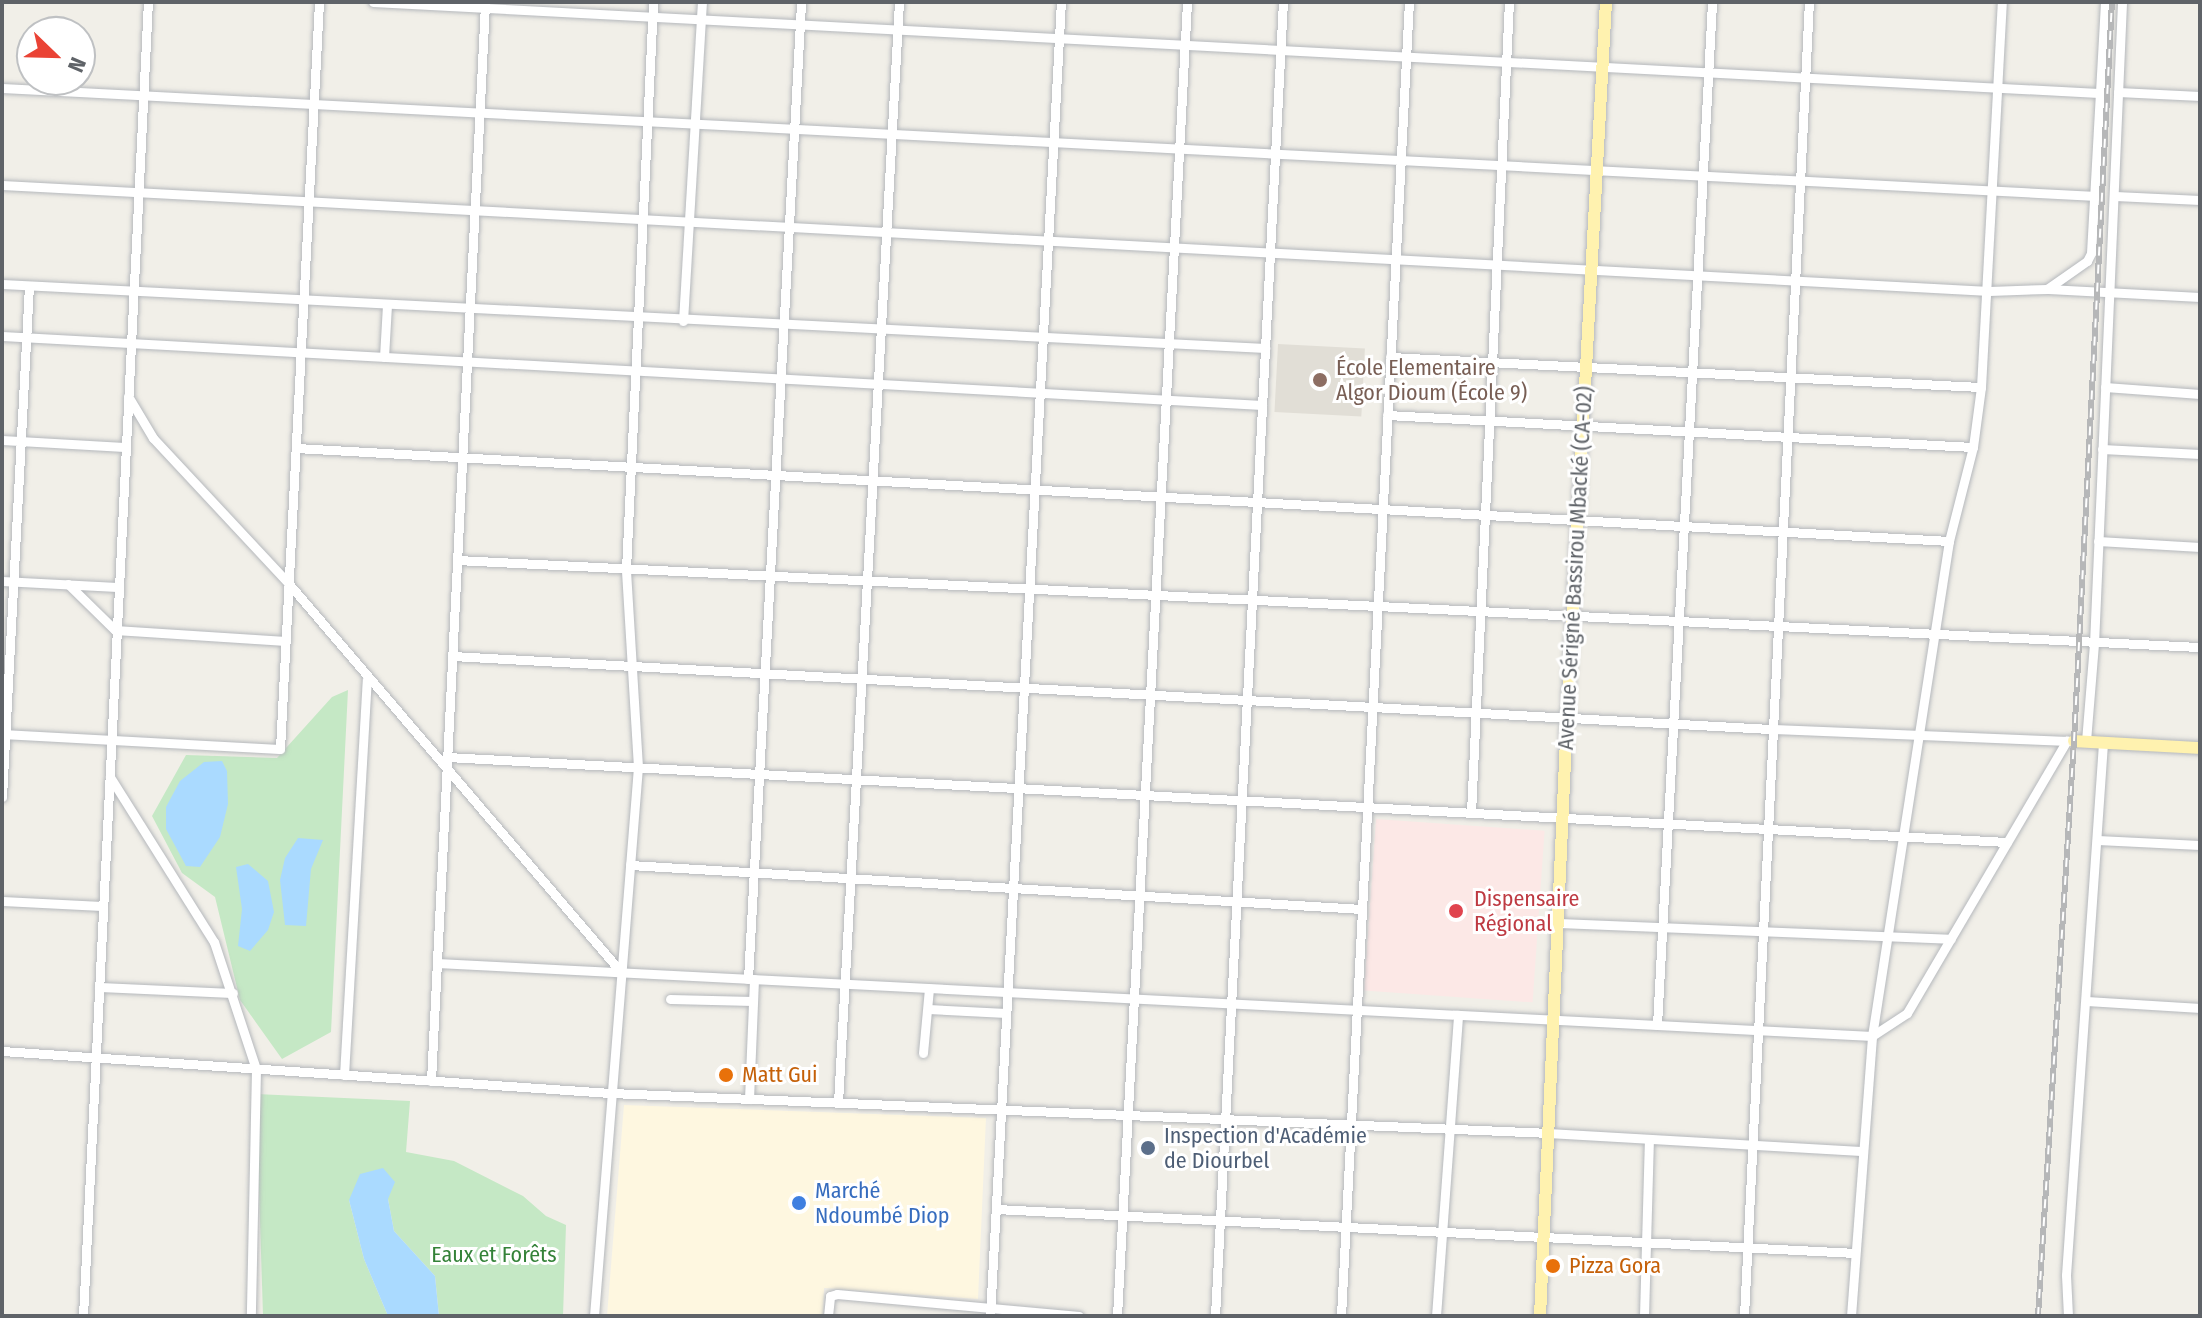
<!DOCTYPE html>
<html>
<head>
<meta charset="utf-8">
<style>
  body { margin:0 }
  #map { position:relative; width:2202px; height:1318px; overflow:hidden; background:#f1efe8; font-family:"Fira Sans Condensed",sans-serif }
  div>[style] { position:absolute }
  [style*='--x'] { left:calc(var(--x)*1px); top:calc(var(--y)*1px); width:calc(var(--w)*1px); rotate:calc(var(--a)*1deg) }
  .commercial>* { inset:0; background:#fef7e0 }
  .education>* { inset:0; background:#e1ded6; transform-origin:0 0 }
  .medical>* { inset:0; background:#fce8e6; transform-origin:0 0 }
  .green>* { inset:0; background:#c5e8c5 }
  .water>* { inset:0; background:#aadaff }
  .roads { filter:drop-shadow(0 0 2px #b5b8bc) drop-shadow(0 0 2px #b5b8bc) }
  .minor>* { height:9px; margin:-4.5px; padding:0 4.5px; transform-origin:4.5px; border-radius:4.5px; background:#fff }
  .major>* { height:12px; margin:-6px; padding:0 6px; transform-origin:6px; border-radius:6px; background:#fff2af }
  .rail>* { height:6px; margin-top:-3px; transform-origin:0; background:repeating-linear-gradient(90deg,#fff 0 9px,#b6b7b8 0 18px); box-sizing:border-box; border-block:2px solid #b6b7b8 }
  .dots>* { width:22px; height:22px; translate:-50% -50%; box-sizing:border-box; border:4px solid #fff; border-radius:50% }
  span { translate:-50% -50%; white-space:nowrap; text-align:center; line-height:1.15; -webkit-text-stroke:6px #fff; paint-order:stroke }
  .education-label { font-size:22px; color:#785e54 }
  .left { translate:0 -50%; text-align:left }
  .street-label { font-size:22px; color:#5f6368 }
  .health-label { font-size:22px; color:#be3a42 }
  .food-label { font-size:22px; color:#c56008 }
  .service-label { font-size:22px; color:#4e5e75 }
  .shop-label { font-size:22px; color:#366cbe }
  .park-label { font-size:22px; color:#348238 }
  .frame { position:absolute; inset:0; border:4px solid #5f6368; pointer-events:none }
  .north { position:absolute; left:16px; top:16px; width:80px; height:80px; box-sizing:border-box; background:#fff; border:2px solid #bfc1c3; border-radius:50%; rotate:113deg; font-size:22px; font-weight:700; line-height:32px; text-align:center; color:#5f6368 }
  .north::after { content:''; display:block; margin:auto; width:28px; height:36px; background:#ea4335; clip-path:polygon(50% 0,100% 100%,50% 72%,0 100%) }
</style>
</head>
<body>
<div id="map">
  <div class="commercial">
    <i style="clip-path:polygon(624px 1105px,986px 1118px,978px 1299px,824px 1288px,823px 1316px,607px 1316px)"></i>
  </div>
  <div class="education">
    <i style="left:1278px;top:344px;width:87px;height:68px;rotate:3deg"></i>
  </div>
  <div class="medical">
    <i style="left:1376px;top:819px;width:169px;height:172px;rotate:4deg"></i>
  </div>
  <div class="green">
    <i style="clip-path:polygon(348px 690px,331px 1032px,282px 1059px,240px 1000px,215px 897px,182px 873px,152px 816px,186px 755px,277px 758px,332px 697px)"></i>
    <i style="clip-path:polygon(256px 1094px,410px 1101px,406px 1152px,454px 1161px,523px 1196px,546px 1216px,566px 1225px,563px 1316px,439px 1316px,435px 1276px,394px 1231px,388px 1199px,349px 1200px,364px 1259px,388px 1316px,263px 1316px)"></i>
  </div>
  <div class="water">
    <i style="clip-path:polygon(222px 761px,227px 771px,228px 804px,220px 837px,200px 867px,186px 866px,166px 829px,166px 807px,180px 781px,204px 762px)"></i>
    <i style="clip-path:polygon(298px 838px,323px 840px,311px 869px,306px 926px,285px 925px,280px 880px,285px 858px)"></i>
    <i style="clip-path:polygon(248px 864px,268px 881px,274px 912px,268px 930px,250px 951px,238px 946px,242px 909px,236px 867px)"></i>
    <i style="clip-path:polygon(383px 1168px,395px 1182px,388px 1199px,394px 1231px,435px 1276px,439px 1316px,388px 1316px,364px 1259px,349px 1200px,360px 1174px)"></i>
  </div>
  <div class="roads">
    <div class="minor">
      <i style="--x:373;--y:2;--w:1728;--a:3.02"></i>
      <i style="--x:2;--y:88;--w:2097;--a:2.95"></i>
      <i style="--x:2118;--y:92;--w:82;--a:2.8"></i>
      <i style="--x:2;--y:185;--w:1990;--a:3.05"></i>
      <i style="--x:1989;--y:291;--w:58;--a:-2"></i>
      <i style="--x:2047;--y:289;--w:49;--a:-35"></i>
      <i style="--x:2087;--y:261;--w:9;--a:-63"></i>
      <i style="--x:2091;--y:253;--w:251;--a:-86.8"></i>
      <i style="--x:2115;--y:196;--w:85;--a:2.7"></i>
      <i style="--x:2;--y:284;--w:1265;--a:2.9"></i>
      <i style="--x:2048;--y:289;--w:152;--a:3"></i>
      <i style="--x:683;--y:321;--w:320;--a:-86.6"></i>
      <i style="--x:2;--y:336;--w:1262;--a:3.13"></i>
      <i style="--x:384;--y:357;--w:52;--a:-86.7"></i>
      <i style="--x:1390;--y:357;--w:592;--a:2.91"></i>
      <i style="--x:2105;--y:387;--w:95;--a:4.2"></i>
      <i style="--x:128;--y:396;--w:49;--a:59.2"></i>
      <i style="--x:153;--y:438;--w:200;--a:47"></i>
      <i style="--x:289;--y:584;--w:511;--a:49.45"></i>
      <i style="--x:1387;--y:415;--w:587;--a:3.13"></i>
      <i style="--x:2;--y:440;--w:122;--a:3.3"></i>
      <i style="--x:296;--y:448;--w:1656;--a:3.22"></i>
      <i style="--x:2102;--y:449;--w:98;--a:2.9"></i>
      <i style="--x:2098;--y:541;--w:102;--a:3.4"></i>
      <i style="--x:457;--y:560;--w:1745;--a:2.86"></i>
      <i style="--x:2;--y:581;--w:115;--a:3"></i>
      <i style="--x:68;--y:584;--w:66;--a:44.4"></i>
      <i style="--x:115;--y:630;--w:171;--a:3.7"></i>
      <i style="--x:452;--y:656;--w:1322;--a:3.17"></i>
      <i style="--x:1772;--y:729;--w:298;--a:2.3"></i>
      <i style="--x:2;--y:734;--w:278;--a:3.1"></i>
      <i style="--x:280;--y:749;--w:748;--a:-87.01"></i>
      <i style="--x:2086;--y:741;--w:97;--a:-85.3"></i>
      <i style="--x:2094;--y:644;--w:643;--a:-87.5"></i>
      <i style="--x:447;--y:757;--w:1562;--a:3.12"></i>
      <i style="--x:110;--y:777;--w:195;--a:57.8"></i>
      <i style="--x:214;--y:942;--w:134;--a:71.7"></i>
      <i style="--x:256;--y:1069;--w:247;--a:91.2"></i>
      <i style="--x:2;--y:797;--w:512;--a:-86.98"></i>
      <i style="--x:1471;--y:813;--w:812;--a:-87.32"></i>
      <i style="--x:2097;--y:840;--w:103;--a:2.8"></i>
      <i style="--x:630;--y:865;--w:733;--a:3.44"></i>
      <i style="--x:2;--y:901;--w:100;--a:2.9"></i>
      <i style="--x:1557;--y:923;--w:394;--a:2.3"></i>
      <i style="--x:437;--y:963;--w:1437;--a:2.91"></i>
      <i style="--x:1872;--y:1036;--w:42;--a:-33.3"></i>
      <i style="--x:1907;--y:1013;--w:316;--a:-59.6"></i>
      <i style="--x:748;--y:979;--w:978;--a:-86.89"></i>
      <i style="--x:99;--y:987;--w:134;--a:2.6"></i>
      <i style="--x:670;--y:999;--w:83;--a:1.4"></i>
      <i style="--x:2087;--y:1001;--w:113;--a:3.5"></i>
      <i style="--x:928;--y:1009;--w:78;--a:2.9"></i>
      <i style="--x:1657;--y:1025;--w:1024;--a:-86.92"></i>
      <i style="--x:2;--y:1051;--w:610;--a:3.95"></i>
      <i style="--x:611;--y:1093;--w:938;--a:2.44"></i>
      <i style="--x:1548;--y:1133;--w:313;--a:3.3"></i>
      <i style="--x:923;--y:1053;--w:65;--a:-84.7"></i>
      <i style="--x:344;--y:1075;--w:396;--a:-86.7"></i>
      <i style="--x:431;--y:1081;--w:1080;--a:-87.13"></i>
      <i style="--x:749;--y:1099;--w:120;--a:-87.6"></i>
      <i style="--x:838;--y:1103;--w:1103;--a:-86.83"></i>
      <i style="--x:996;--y:1209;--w:860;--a:2.93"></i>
      <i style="--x:83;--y:1316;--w:1316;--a:-87.17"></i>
      <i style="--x:594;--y:1316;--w:551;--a:-85.42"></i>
      <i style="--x:638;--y:767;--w:198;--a:-93.5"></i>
      <i style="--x:626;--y:569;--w:568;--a:-87.27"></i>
      <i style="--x:828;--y:1316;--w:20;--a:-84"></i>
      <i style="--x:830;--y:1296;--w:7;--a:-16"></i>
      <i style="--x:837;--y:1294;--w:243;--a:5.2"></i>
      <i style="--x:990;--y:1316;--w:1316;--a:-86.91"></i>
      <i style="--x:1117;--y:1316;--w:1316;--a:-86.95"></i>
      <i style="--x:1215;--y:1316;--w:1316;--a:-87.04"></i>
      <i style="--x:1341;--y:1316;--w:1316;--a:-87.04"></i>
      <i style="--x:1436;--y:1316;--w:302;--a:-85.8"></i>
      <i style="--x:1644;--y:1316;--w:176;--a:-88.4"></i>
      <i style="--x:1744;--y:1316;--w:1316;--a:-87.17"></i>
      <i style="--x:1851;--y:1316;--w:281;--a:-85.7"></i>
      <i style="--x:1872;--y:1036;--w:501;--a:-81.16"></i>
      <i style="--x:1949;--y:541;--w:97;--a:-75.7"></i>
      <i style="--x:1973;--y:447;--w:61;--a:-82.4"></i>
      <i style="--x:1981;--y:387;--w:386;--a:-86.9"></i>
      <i style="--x:2068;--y:1316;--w:41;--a:-92.8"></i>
      <i style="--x:2066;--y:1275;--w:533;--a:-86.02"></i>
    </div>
    <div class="major">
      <i style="--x:2074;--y:741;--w:126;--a:3.2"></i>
      <i style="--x:1540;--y:1316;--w:600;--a:-87.42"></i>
      <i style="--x:1567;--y:717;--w:716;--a:-86.88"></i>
    </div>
  </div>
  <div class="rail">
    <i style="--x:2038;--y:1316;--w:576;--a:-86.42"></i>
    <i style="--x:2074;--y:741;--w:740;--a:-87.06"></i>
  </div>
  <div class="dots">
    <i style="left:1320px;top:380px;background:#8d6e63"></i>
    <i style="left:1456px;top:911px;background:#e0444e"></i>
    <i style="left:726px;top:1075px;background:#e8710a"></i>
    <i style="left:1148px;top:1148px;background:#5c6f8a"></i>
    <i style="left:799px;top:1203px;background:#3f7fe0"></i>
    <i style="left:1553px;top:1266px;background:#e8710a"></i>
  </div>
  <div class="education-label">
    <span class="left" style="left:1336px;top:380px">École Elementaire<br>Algor Dioum (École 9)</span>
  </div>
  <div class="street-label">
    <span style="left:1575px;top:568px;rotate:-87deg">Avenue Sérigné Bassirou Mbacké (CA-02)</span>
  </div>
  <div class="health-label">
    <span class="left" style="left:1474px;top:911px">Dispensaire<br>Régional</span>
  </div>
  <div class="food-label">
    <span class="left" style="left:742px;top:1075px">Matt Gui</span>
    <span class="left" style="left:1569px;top:1266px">Pizza Gora</span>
  </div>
  <div class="service-label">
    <span class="left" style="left:1164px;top:1148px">Inspection d'Académie<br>de Diourbel</span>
  </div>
  <div class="shop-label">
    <span class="left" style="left:815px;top:1203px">Marché<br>Ndoumbé Diop</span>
  </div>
  <div class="park-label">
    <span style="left:494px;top:1255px">Eaux et Forêts</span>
  </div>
  <div class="frame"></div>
  <div class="north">N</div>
</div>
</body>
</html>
